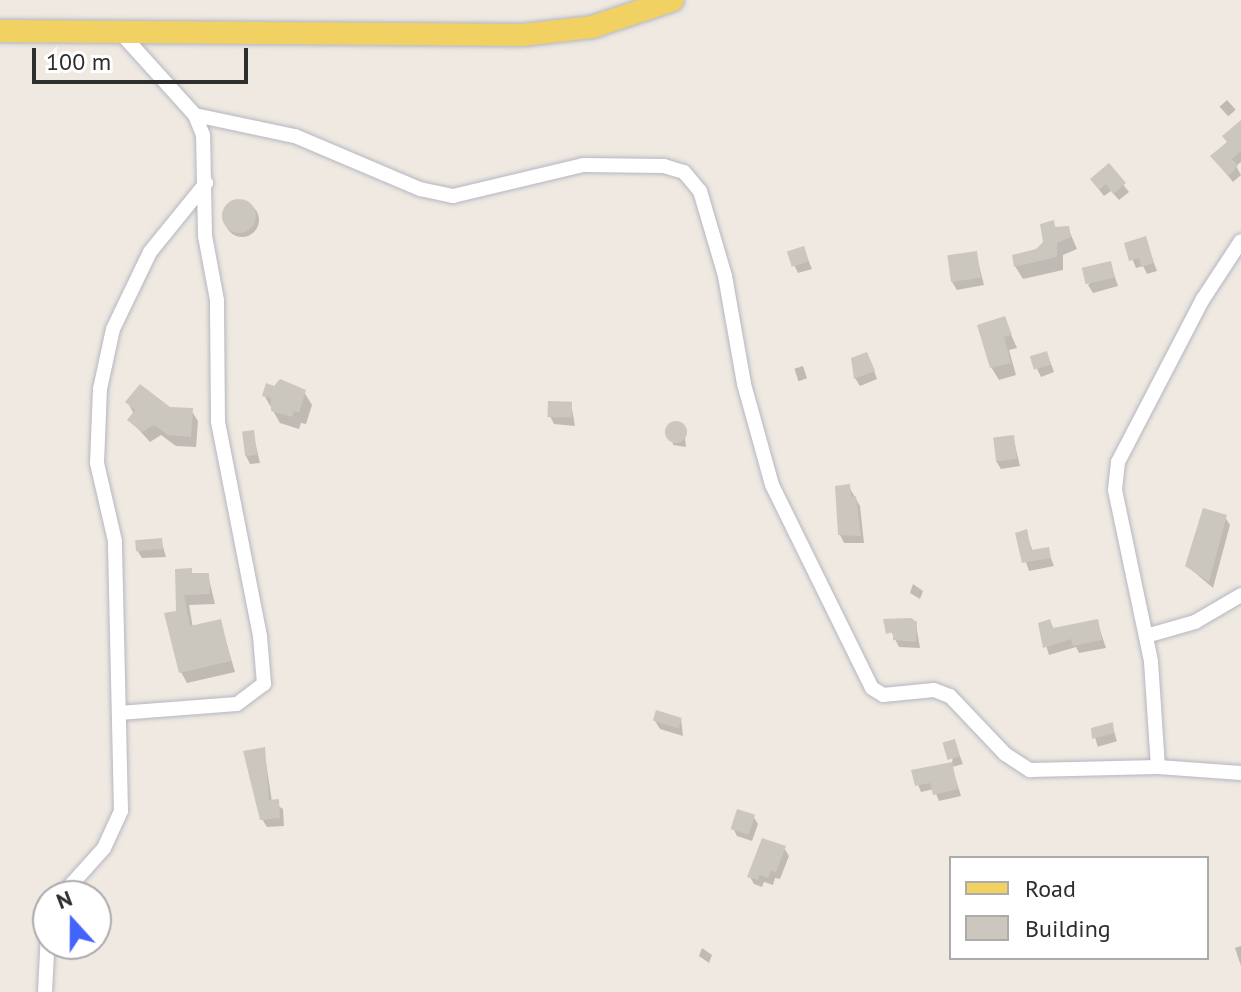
<!DOCTYPE html>
<html>
<head>
<meta charset="utf-8">
<style>
  body { margin:0 }
  #map { position:relative; width:1241px; height:992px; overflow:hidden; background:#efe9e1; font-family:"PT Sans",sans-serif }
  div>[style] { position:absolute }
  [style*='--x'] { left:calc(var(--x)*1px); top:calc(var(--y)*1px); width:calc(var(--w)*1px); rotate:calc(var(--a)*1deg) }
  .shadow>* { inset:0; background:#0003; transform-origin:0 0 }
  .round { border-radius:50% }
  .building>* { inset:0; background:#cbc7bf; transform-origin:0 0 }
  .roads { filter:drop-shadow(0 0 2px #b4b7c1) drop-shadow(0 0 2px #b4b7c1) }
  .minor>* { height:14px; margin:-7px; padding:0 7px; transform-origin:7px; border-radius:7px; background:#fff }
  .primary>* { height:22px; margin:-11px; padding:0 11px; transform-origin:11px; border-radius:11px; background:#f2d163 }
  span { translate:-50% -50%; white-space:nowrap; text-align:center; line-height:1.15; -webkit-text-stroke:7px #fff; paint-order:stroke }
  .legend { position:absolute; left:949px; top:856px; width:260px; height:104px; box-sizing:border-box; background:#fff; border:2px solid #ababab; margin:0; padding:10px 14px; list-style:none; font-size:24px; color:#2e2e2e }
  .legend li { display:flex; align-items:center; gap:16px; height:40px }
  .legend b { width:40px; border:2px solid #ababab }
  .north { position:absolute; left:32px; top:880px; width:80px; height:80px; box-sizing:border-box; background:#fff; border:2px solid #ababab; border-radius:50%; rotate:339deg; font-size:22px; font-weight:700; line-height:32px; text-align:center; color:#2e2e2e }
  .north::after { content:''; display:block; margin:auto; width:28px; height:36px; background:#4264fb; clip-path:polygon(50% 0,100% 100%,50% 72%,0 100%) }
  .scale { position:absolute; left:32px; top:48px; width:216px; height:36px; box-sizing:border-box; border:4px solid #2e2e2e; border-top:0; padding-left:10px; font-size:24px; line-height:28px; white-space:nowrap; color:#2e2e2e; -webkit-text-stroke:6px #fff; paint-order:stroke }
</style>
</head>
<body>
<div id="map">
  <div class="shadow">
    <i style="left:1227px;top:100px;width:13px;height:10px;rotate:48deg"></i>
    <i style="clip-path:polygon(1241px 127px,1241px 162px,1236px 166px,1241px 175px,1233px 182px,1213px 157px)"></i>
    <i style="clip-path:polygon(1108px 166px,1129px 192px,1119px 200px,1111px 191px,1104px 196px,1097px 187px)"></i>
    <i class="round" style="left:225px;top:203px;width:34px;height:34px"></i>
    <i style="clip-path:polygon(1053px 223px,1057px 229px,1068px 228px,1077px 249px,1063px 255px,1063px 270px,1023px 279px,1015px 266px,1045px 242px)"></i>
    <i style="clip-path:polygon(1145px 239px,1157px 271px,1147px 274px,1143px 266px,1136px 268px,1126px 244px)"></i>
    <i style="clip-path:polygon(803px 248px,812px 269px,798px 273px,794px 265px)"></i>
    <i style="clip-path:polygon(976px 254px,984px 285px,957px 290px,952px 282px)"></i>
    <i style="clip-path:polygon(1110px 263px,1118px 286px,1093px 293px,1088px 285px)"></i>
    <i style="clip-path:polygon(1004px 319px,1017px 348px,1009px 350px,1016px 375px,999px 380px,991px 367px)"></i>
    <i style="clip-path:polygon(1050px 361px,1054px 372px,1041px 377px,1037px 369px)"></i>
    <i style="clip-path:polygon(871px 362px,877px 379px,860px 386px,855px 378px)"></i>
    <i style="left:803px;top:366px;width:13px;height:9px;rotate:72deg"></i>
    <i style="clip-path:polygon(304px 392px,312px 405px,306px 424px,301px 423px,299px 429px,280px 423px,264px 395px)"></i>
    <i style="clip-path:polygon(128px 403px,191px 410px,198px 421px,196px 447px,176px 446px,161px 435px,150px 442px,130px 420px,134px 414px)"></i>
    <i style="clip-path:polygon(571px 404px,575px 426px,554px 424px,550px 416px)"></i>
    <i style="clip-path:polygon(671px 425px,684px 429px,686px 447px,673px 445px)"></i>
    <i style="clip-path:polygon(253px 433px,260px 463px,250px 464px,246px 456px)"></i>
    <i style="clip-path:polygon(1013px 437px,1020px 466px,1001px 469px,996px 461px)"></i>
    <i style="clip-path:polygon(849px 487px,860px 506px,864px 543px,844px 543px,840px 535px)"></i>
    <i style="clip-path:polygon(1225px 517px,1230px 525px,1213px 588px,1187px 566px)"></i>
    <i style="clip-path:polygon(1026px 532px,1033px 552px,1048px 550px,1054px 566px,1029px 571px,1017px 535px)"></i>
    <i style="clip-path:polygon(161px 540px,166px 557px,142px 558px,137px 550px)"></i>
    <i style="clip-path:polygon(177px 571px,208px 575px,215px 604px,189px 605px,193px 628px,220px 621px,235px 672px,187px 683px,181px 672px)"></i>
    <i style="clip-path:polygon(913px 584px,923px 591px,920px 599px,910px 593px)"></i>
    <i style="clip-path:polygon(886px 621px,916px 624px,920px 648px,899px 647px)"></i>
    <i style="clip-path:polygon(1050px 621px,1054px 630px,1097px 621px,1106px 648px,1079px 653px,1076px 647px,1049px 655px,1040px 625px)"></i>
    <i style="clip-path:polygon(681px 719px,683px 736px,660px 729px,655px 721px)"></i>
    <i style="left:1112px;top:724px;width:18px;height:20px;rotate:74deg"></i>
    <i style="clip-path:polygon(954px 741px,963px 764px,952px 767px,961px 796px,939px 801px,934px 789px,921px 792px,913px 772px,952px 764px)"></i>
    <i style="clip-path:polygon(264px 749px,272px 802px,283px 809px,284px 826px,267px 827px,262px 819px)"></i>
    <i style="clip-path:polygon(753px 816px,758px 824px,752px 841px,737px 836px,733px 828px)"></i>
    <i style="clip-path:polygon(784px 848px,789px 856px,780px 879px,775px 878px,773px 885px,764px 882px,762px 887px,754px 884px,750px 877px)"></i>
    <i style="clip-path:polygon(1241px 946px,1241px 966px,1235px 948px)"></i>
    <i style="clip-path:polygon(702px 948px,712px 955px,709px 963px,699px 956px)"></i>
  </div>
  <div class="building">
    <i style="clip-path:polygon(1241px 120px,1241px 151px,1232px 159px,1238px 166px,1228px 176px,1210px 156px,1227px 142px,1222px 136px)"></i>
    <i style="clip-path:polygon(1109px 163px,1126px 183px,1113px 194px,1106px 184px,1099px 190px,1090px 179px)"></i>
    <i class="round" style="left:222px;top:199px;width:34px;height:34px"></i>
    <i style="clip-path:polygon(1054px 220px,1055px 227px,1069px 226px,1071px 237px,1057px 243px,1057px 257px,1014px 267px,1012px 255px,1036px 249px,1043px 242px,1040px 224px)"></i>
    <i style="clip-path:polygon(1146px 236px,1154px 263px,1141px 267px,1139px 258px,1129px 261px,1124px 243px)"></i>
    <i style="left:804px;top:246px;width:16px;height:18px;rotate:72deg"></i>
    <i style="left:977px;top:251px;width:27px;height:30px;rotate:82deg"></i>
    <i style="left:1111px;top:261px;width:17px;height:30px;rotate:77deg"></i>
    <i style="clip-path:polygon(1005px 316px,1012px 335px,1004px 337px,1011px 363px,990px 368px,977px 325px)"></i>
    <i style="left:1047px;top:351px;width:14px;height:18px;rotate:73deg"></i>
    <i style="clip-path:polygon(867px 352px,875px 371px,854px 379px,851px 358px)"></i>
    <i style="clip-path:polygon(280px 379px,306px 390px,299px 413px,294px 411px,292px 417px,271px 411px,271px 398px,262px 396px,266px 383px,274px 386px)"></i>
    <i style="clip-path:polygon(140px 384px,170px 407px,193px 408px,191px 437px,168px 435px,154px 425px,142px 432px,127px 420px,135px 410px,125px 402px)"></i>
    <i style="left:548px;top:401px;width:24px;height:16px;rotate:2deg"></i>
    <i class="round" style="left:665px;top:421px;width:22px;height:22px"></i>
    <i style="left:254px;top:430px;width:25px;height:12px;rotate:83deg"></i>
    <i style="left:1014px;top:435px;width:24px;height:21px;rotate:83deg"></i>
    <i style="clip-path:polygon(850px 484px,851px 497px,856px 496px,861px 536px,838px 535px,835px 486px)"></i>
    <i style="clip-path:polygon(1203px 508px,1227px 515px,1209px 582px,1185px 566px)"></i>
    <i style="clip-path:polygon(1027px 529px,1031px 550px,1049px 547px,1051px 558px,1022px 563px,1015px 533px)"></i>
    <i style="left:162px;top:538px;width:11px;height:27px;rotate:85deg"></i>
    <i style="clip-path:polygon(192px 568px,192px 573px,209px 573px,210px 594px,184px 595px,190px 626px,221px 619px,231px 661px,179px 673px,164px 613px,176px 611px,175px 569px)"></i>
    <i style="clip-path:polygon(911px 618px,917px 622px,916px 642px,893px 640px,893px 632px,886px 634px,883px 619px)"></i>
    <i style="clip-path:polygon(1050px 619px,1053px 628px,1098px 619px,1102px 640px,1073px 646px,1071px 639px,1043px 648px,1038px 623px)"></i>
    <i style="left:656px;top:710px;width:27px;height:11px;rotate:17deg"></i>
    <i style="clip-path:polygon(1113px 722px,1114px 733px,1092px 739px,1091px 728px)"></i>
    <i style="left:955px;top:739px;width:18px;height:13px;rotate:74deg"></i>
    <i style="clip-path:polygon(265px 747px,269px 800px,279px 799px,280px 818px,260px 820px,243px 751px)"></i>
    <i style="clip-path:polygon(952px 762px,958px 789px,933px 795px,930px 783px,915px 786px,911px 770px)"></i>
    <i style="left:737px;top:809px;width:19px;height:21px;rotate:18deg"></i>
    <i style="clip-path:polygon(762px 838px,786px 846px,776px 872px,771px 871px,768px 878px,760px 875px,758px 880px,747px 877px)"></i>
  </div>
  <div class="roads">
    <div class="minor">
      <i style="--x:195;--y:115;--w:102;--a:11.9"></i>
      <i style="--x:295;--y:136;--w:136;--a:23"></i>
      <i style="--x:420;--y:189;--w:34;--a:12"></i>
      <i style="--x:453;--y:196;--w:134;--a:-13.4"></i>
      <i style="--x:583;--y:165;--w:81;--a:0.7"></i>
      <i style="--x:664;--y:166;--w:21;--a:17"></i>
      <i style="--x:684;--y:172;--w:25;--a:50"></i>
      <i style="--x:700;--y:191;--w:89;--a:73.6"></i>
      <i style="--x:725;--y:276;--w:110;--a:80"></i>
      <i style="--x:744;--y:384;--w:105;--a:74.5"></i>
      <i style="--x:772;--y:485;--w:226;--a:63.8"></i>
      <i style="--x:872;--y:688;--w:13;--a:32"></i>
      <i style="--x:883;--y:695;--w:51;--a:-5.6"></i>
      <i style="--x:934;--y:690;--w:17;--a:21"></i>
      <i style="--x:950;--y:696;--w:80;--a:46.5"></i>
      <i style="--x:1005;--y:754;--w:30;--a:33"></i>
      <i style="--x:1030;--y:770;--w:128;--a:-1.3"></i>
      <i style="--x:1158;--y:767;--w:83;--a:4.1"></i>
      <i style="--x:1146;--y:636;--w:51;--a:-15.9"></i>
      <i style="--x:1195;--y:622;--w:53;--a:-30.4"></i>
      <i style="--x:119;--y:713;--w:118;--a:-4.4"></i>
      <i style="--x:237;--y:704;--w:34;--a:-37"></i>
      <i style="--x:264;--y:684;--w:48;--a:-94.8"></i>
      <i style="--x:260;--y:636;--w:219;--a:-101.1"></i>
      <i style="--x:218;--y:421;--w:121;--a:-90.5"></i>
      <i style="--x:217;--y:300;--w:65;--a:-100.6"></i>
      <i style="--x:205;--y:236;--w:101;--a:-91.1"></i>
      <i style="--x:203;--y:135;--w:22;--a:-112"></i>
      <i style="--x:195;--y:115;--w:112;--a:-132.1"></i>
      <i style="--x:1158;--y:767;--w:106;--a:-93.8"></i>
      <i style="--x:1151;--y:661;--w:175;--a:-101.9"></i>
      <i style="--x:1115;--y:490;--w:28;--a:-84"></i>
      <i style="--x:1118;--y:462;--w:184;--a:-62.5"></i>
      <i style="--x:1203;--y:299;--w:69;--a:-56.8"></i>
      <i style="--x:61;--y:896;--w:64;--a:-48.1"></i>
      <i style="--x:104;--y:848;--w:41;--a:-65.3"></i>
      <i style="--x:121;--y:811;--w:270;--a:-91.3"></i>
      <i style="--x:115;--y:541;--w:80;--a:-103"></i>
      <i style="--x:97;--y:463;--w:74;--a:-87.7"></i>
      <i style="--x:100;--y:389;--w:61;--a:-77.8"></i>
      <i style="--x:113;--y:329;--w:85;--a:-64.3"></i>
      <i style="--x:150;--y:252;--w:89;--a:-50.9"></i>
      <i style="--x:45;--y:992;--w:60;--a:-87.1"></i>
    </div>
    <div class="primary">
      <i style="--x:0;--y:31;--w:522;--a:0.44"></i>
      <i style="--x:522;--y:35;--w:70;--a:-6.5"></i>
      <i style="--x:592;--y:27;--w:85;--a:-18.4"></i>
    </div>
  </div>
  <ul class="legend">
  <li><b style="height:10px;background:#f2d163"></b>Road</li>
  <li><b style="height:22px;background:#cbc7bf"></b>Building</li>
  </ul>
  <div class="north">N</div>
  <div class="scale">100 m</div>
</div>
</body>
</html>
